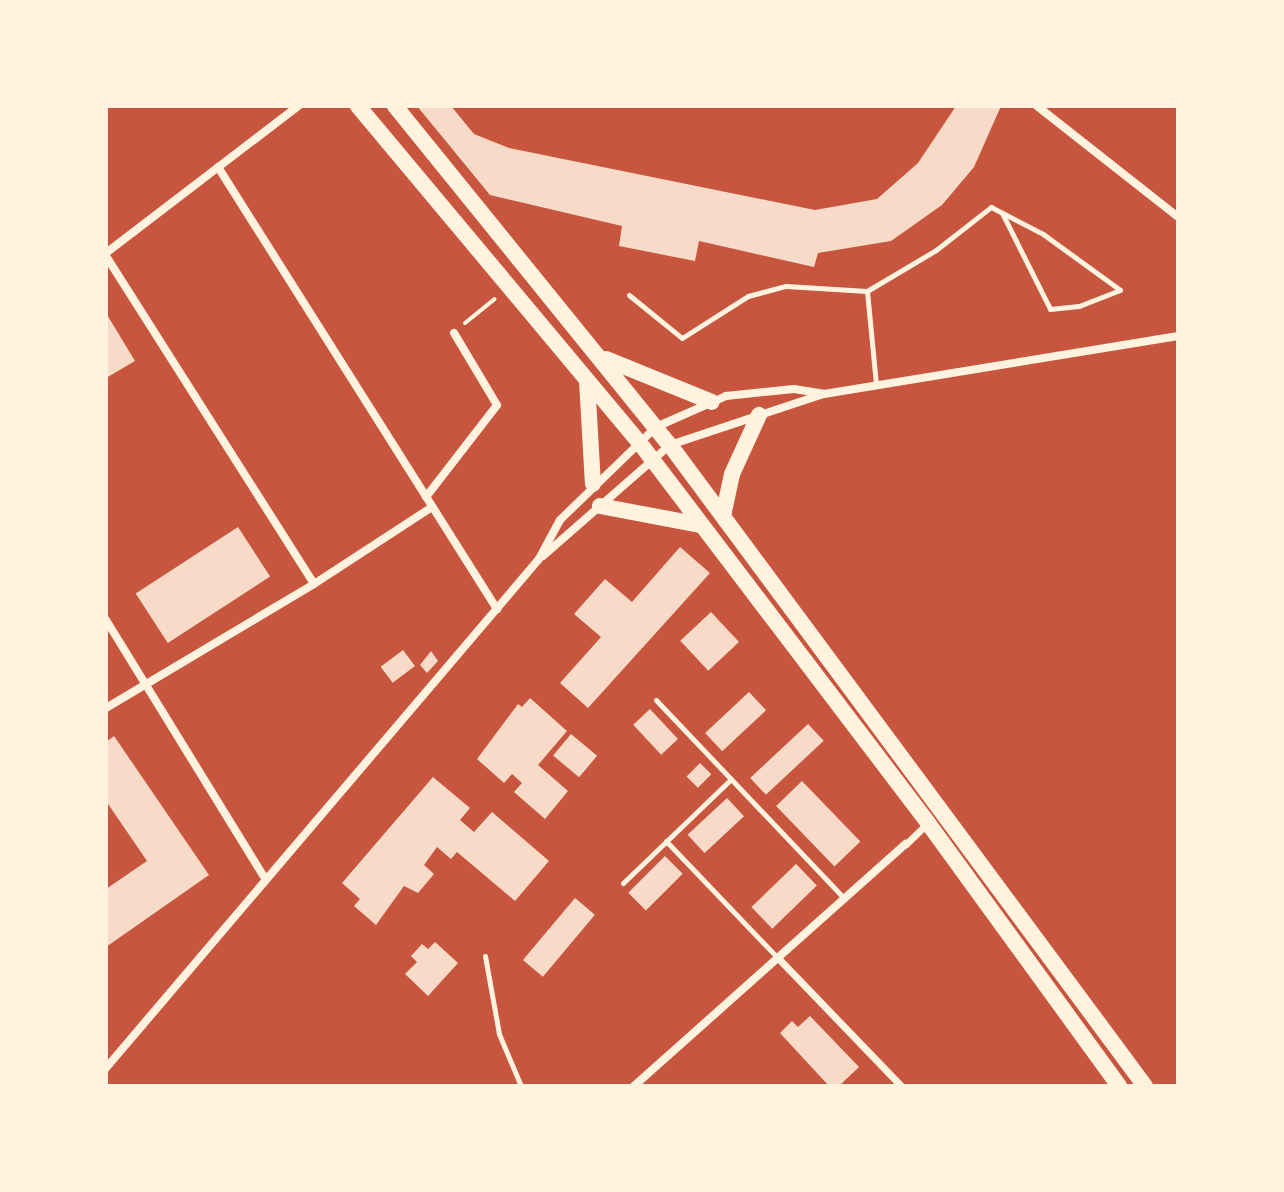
<!DOCTYPE html>
<html>
<head>
<meta charset="utf-8">
<style>
  body { margin:0 }
  #map { position:relative; width:1284px; height:1192px; overflow:hidden; background:#c8553d; font-family:"Libre Baskerville",serif }
  div>[style] { position:absolute }
  [style*='--x'] { left:calc(var(--x)*1px); top:calc(var(--y)*1px); width:calc(var(--w)*1px); rotate:calc(var(--a)*1deg) }
  .building>* { inset:0; background:#f7dbc8; transform-origin:0 0 }
  .path>* { height:4px; margin:-2px; padding:0 2px; transform-origin:2px; border-radius:2px; background:#fff3e0 }
  .service>* { height:5px; margin:-2.5px; padding:0 2.5px; transform-origin:2.5px; border-radius:2.5px; background:#fff3e0 }
  .pedestrian>* { height:7px; margin:-3.5px; padding:0 3.5px; transform-origin:3.5px; border-radius:3.5px; background:#fff3e0 }
  .minor>* { height:8px; margin:-4px; padding:0 4px; transform-origin:4px; border-radius:4px; background:#fff3e0 }
  .trunk>* { height:16px; margin:-8px; padding:0 8px; transform-origin:8px; border-radius:8px; background:#fff3e0 }
  span { translate:-50% -50%; white-space:nowrap; text-align:center; line-height:1.15; -webkit-text-stroke:8px #fff3e0; paint-order:stroke }
  .frame { position:absolute; inset:0; border:108px solid #fff3e0; pointer-events:none }
</style>
</head>
<body>
<div id="map">
  <div class="building">
    <i style="clip-path:polygon(417px 106px,451px 106px,474px 134px,509px 148px,815px 210px,877px 199px,918px 163px,956px 106px,1001px 106px,974px 167px,942px 205px,891px 241px,818px 253px,814px 267px,699px 241px,695px 261px,619px 246px,622px 226px,490px 195px)"></i>
    <i style="clip-path:polygon(106px 313px,135px 361px,106px 378px)"></i>
    <i style="left:238px;top:527px;width:59px;height:122px;rotate:57deg"></i>
    <i style="clip-path:polygon(680px 547px,710px 573px,588px 708px,560px 683px,601px 637px,574px 614px,605px 579px,632px 602px)"></i>
    <i style="left:711px;top:612px;width:41px;height:42px;rotate:47deg"></i>
    <i style="left:403px;top:650px;width:20px;height:28px;rotate:53deg"></i>
    <i style="clip-path:polygon(431px 651px,438px 661px,427px 673px,420px 665px)"></i>
    <i style="left:749px;top:692px;width:25px;height:60px;rotate:47deg"></i>
    <i style="clip-path:polygon(530px 698px,567px 731px,538px 765px,568px 791px,545px 819px,514px 792px,522px 783px,512px 774px,504px 783px,477px 759px,518px 704px,522px 707px)"></i>
    <i style="left:650px;top:709px;width:41px;height:23px;rotate:47deg"></i>
    <i style="left:808px;top:724px;width:23px;height:79px;rotate:47deg"></i>
    <i style="left:571px;top:734px;width:34px;height:28px;rotate:40deg"></i>
    <i style="clip-path:polygon(114px 736px,209px 875px,106px 947px,106px 889px,147px 861px,106px 801px,106px 742px)"></i>
    <i style="left:700px;top:763px;width:16px;height:19px;rotate:45deg"></i>
    <i style="clip-path:polygon(433px 777px,470px 808px,460px 820px,474px 832px,492px 812px,549px 861px,515px 901px,457px 852px,451px 859px,437px 847px,424px 865px,434px 874px,418px 893px,404px 886px,376px 925px,354px 906px,360px 899px,342px 883px)"></i>
    <i style="left:802px;top:781px;width:84px;height:36px;rotate:46deg"></i>
    <i style="left:727px;top:798px;width:25px;height:54px;rotate:47deg"></i>
    <i style="left:665px;top:856px;width:25px;height:52px;rotate:45deg"></i>
    <i style="left:796px;top:864px;width:30px;height:62px;rotate:46deg"></i>
    <i style="left:575px;top:898px;width:26px;height:81px;rotate:40deg"></i>
    <i style="clip-path:polygon(435px 942px,458px 963px,428px 996px,405px 974px,417px 962px,411px 956px,422px 944px,428px 949px)"></i>
    <i style="clip-path:polygon(810px 1016px,859px 1067px,839px 1086px,829px 1086px,780px 1033px,792px 1021px,798px 1027px)"></i>
  </div>
  <div class="path">
    <i style="--x:465;--y:323;--w:38;--a:-39"></i>
  </div>
  <div class="service">
    <i style="--x:1002;--y:213;--w:107;--a:63.4"></i>
    <i style="--x:1050;--y:309;--w:29;--a:-6"></i>
    <i style="--x:1079;--y:306;--w:44;--a:-21.3"></i>
    <i style="--x:867;--y:291;--w:80;--a:-30.7"></i>
    <i style="--x:936;--y:250;--w:70;--a:-38"></i>
    <i style="--x:991;--y:207;--w:59;--a:27.4"></i>
    <i style="--x:1043;--y:234;--w:95;--a:36"></i>
    <i style="--x:629;--y:295;--w:68;--a:39.1"></i>
    <i style="--x:682;--y:338;--w:78;--a:-32.5"></i>
    <i style="--x:748;--y:296;--w:39;--a:-15"></i>
    <i style="--x:786;--y:286;--w:81;--a:3.5"></i>
    <i style="--x:867;--y:291;--w:94;--a:84.5"></i>
    <i style="--x:656;--y:700;--w:273;--a:46.5"></i>
    <i style="--x:666;--y:841;--w:162;--a:46.3"></i>
    <i style="--x:623;--y:883;--w:150;--a:-43.9"></i>
    <i style="--x:485;--y:956;--w:79;--a:79.8"></i>
    <i style="--x:499;--y:1034;--w:56;--a:67.1"></i>
  </div>
  <div class="pedestrian">
    <i style="--x:906;--y:844;--w:29;--a:-44"></i>
    <i style="--x:778;--y:958;--w:178;--a:46.1"></i>
  </div>
  <div class="minor">
    <i style="--x:1037;--y:106;--w:179;--a:38.2"></i>
    <i style="--x:218;--y:167;--w:523;--a:57.74"></i>
    <i style="--x:106;--y:253;--w:242;--a:-37.4"></i>
    <i style="--x:106;--y:256;--w:388;--a:57.6"></i>
    <i style="--x:426;--y:497;--w:116;--a:-52.3"></i>
    <i style="--x:497;--y:405;--w:84;--a:-120.8"></i>
    <i style="--x:543;--y:556;--w:169;--a:-41.2"></i>
    <i style="--x:670;--y:445;--w:161;--a:-18.4"></i>
    <i style="--x:106;--y:620;--w:302;--a:58.4"></i>
    <i style="--x:106;--y:708;--w:242;--a:-30.8"></i>
    <i style="--x:314;--y:584;--w:141;--a:-33.1"></i>
    <i style="--x:106;--y:1068;--w:668;--a:-49.61"></i>
    <i style="--x:539;--y:559;--w:44;--a:-61.7"></i>
    <i style="--x:560;--y:520;--w:134;--a:-44.1"></i>
    <i style="--x:656;--y:427;--w:77;--a:-23.9"></i>
    <i style="--x:726;--y:396;--w:68;--a:-5.9"></i>
    <i style="--x:794;--y:389;--w:30;--a:9"></i>
    <i style="--x:824;--y:394;--w:359;--a:-9.3"></i>
    <i style="--x:634;--y:1086;--w:364;--a:-41.7"></i>
  </div>
  <div class="trunk">
    <i style="--x:358;--y:106;--w:438;--a:50.1"></i>
    <i style="--x:639;--y:442;--w:478;--a:52.8"></i>
    <i style="--x:928;--y:823;--w:325;--a:54"></i>
    <i style="--x:395;--y:106;--w:437;--a:51"></i>
    <i style="--x:670;--y:445;--w:798;--a:53.46"></i>
    <i style="--x:606;--y:359;--w:114;--a:22.1"></i>
    <i style="--x:587;--y:381;--w:103;--a:86.7"></i>
    <i style="--x:600;--y:506;--w:103;--a:10.7"></i>
    <i style="--x:723;--y:516;--w:43;--a:-77.9"></i>
    <i style="--x:732;--y:474;--w:65;--a:-65.4"></i>
  </div>
  <div class="frame"></div>
</div>
</body>
</html>
